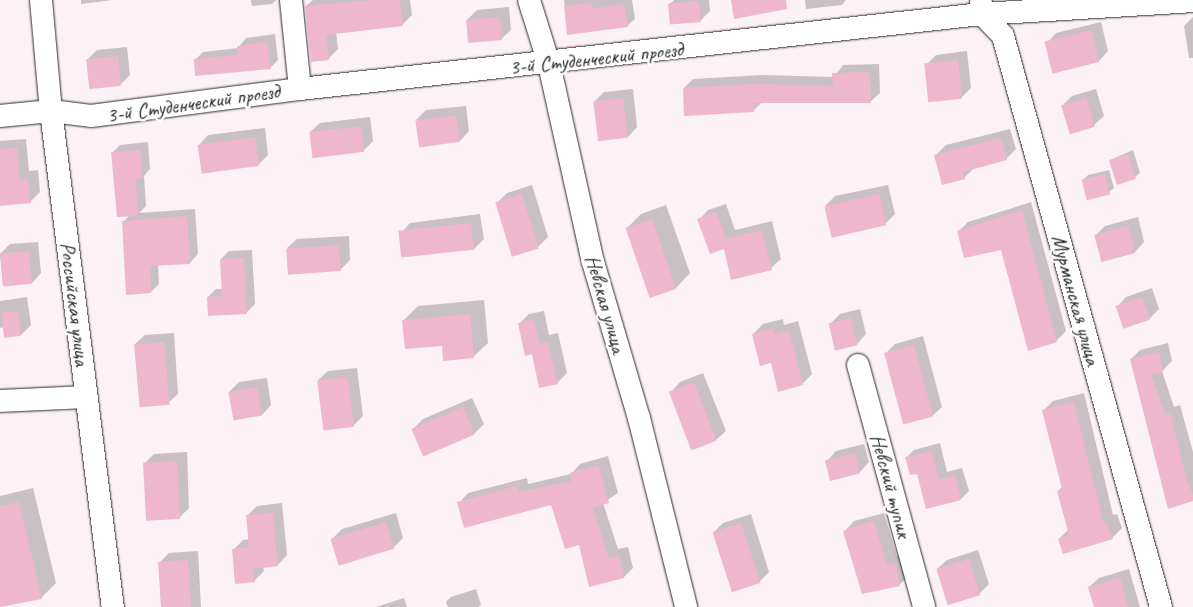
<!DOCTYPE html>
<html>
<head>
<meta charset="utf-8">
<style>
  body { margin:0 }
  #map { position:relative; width:1193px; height:607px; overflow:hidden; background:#fcf1f5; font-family:Caveat,sans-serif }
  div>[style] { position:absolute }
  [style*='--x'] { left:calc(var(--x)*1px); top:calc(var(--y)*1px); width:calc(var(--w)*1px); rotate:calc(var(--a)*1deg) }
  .shadow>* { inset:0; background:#0003 }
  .building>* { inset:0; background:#eeb7cd; transform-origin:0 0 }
  .roads { filter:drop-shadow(0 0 1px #2b2b2b) drop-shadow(0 0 1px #2b2b2b) }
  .minor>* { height:22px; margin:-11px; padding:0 11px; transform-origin:11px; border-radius:11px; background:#fff }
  span { translate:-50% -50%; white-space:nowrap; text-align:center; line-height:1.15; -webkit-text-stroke:5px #fff; paint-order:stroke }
  .street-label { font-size:21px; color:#2b2b2b }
</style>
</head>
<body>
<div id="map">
  <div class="shadow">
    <i style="clip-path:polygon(81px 0,113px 0,81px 4px)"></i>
    <i style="clip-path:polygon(251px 0,276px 0,272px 4px,252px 6px)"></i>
    <i style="clip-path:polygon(313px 0,410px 0,412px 15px,402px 25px,336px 32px,338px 49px,328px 59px,306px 6px)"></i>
    <i style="clip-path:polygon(564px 0,632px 0,635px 19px,627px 26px,568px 33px)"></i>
    <i style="clip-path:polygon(674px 0,709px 0,710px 11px,700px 21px,670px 4px)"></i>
    <i style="clip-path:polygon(805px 0,846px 0,842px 5px,806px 9px)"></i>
    <i style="clip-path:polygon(509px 7px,511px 30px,501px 39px,467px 20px,477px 10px)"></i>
    <i style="clip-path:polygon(1193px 17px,1193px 58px,1189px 58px,1184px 26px)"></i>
    <i style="clip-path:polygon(1101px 22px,1108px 51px,1099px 61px,1047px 43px,1056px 33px)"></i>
    <i style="clip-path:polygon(275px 34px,278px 60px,270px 68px,195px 60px,203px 52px,238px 48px,246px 38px)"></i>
    <i style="clip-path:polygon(127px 47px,130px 75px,120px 85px,87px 60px,97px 50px)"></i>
    <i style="clip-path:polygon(967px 51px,971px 88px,961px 98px,926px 65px,936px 55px)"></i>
    <i style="clip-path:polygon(879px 64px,880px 93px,870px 102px,762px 102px,753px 111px,684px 88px,693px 79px,762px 75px,834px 77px,843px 65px)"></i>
    <i style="clip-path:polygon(633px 89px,637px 127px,628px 137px,594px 102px,604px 92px)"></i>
    <i style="clip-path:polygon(1096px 89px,1104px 116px,1094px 125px,1062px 106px,1072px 96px)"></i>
    <i style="clip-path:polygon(466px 106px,469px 131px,460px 141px,416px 120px,426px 110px)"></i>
    <i style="clip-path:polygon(370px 117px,373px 141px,363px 151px,310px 132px,320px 123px)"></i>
    <i style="clip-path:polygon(265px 128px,268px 155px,258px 165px,199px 145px,208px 135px)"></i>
    <i style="clip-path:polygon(1010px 129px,1016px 149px,1006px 159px,974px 168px,964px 178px,936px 155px,946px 145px)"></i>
    <i style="clip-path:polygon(26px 139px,29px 171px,38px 170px,40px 192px,30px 202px,0 204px,0 141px)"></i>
    <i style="clip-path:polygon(148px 142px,150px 169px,144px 176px,146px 206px,139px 213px,195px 209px,198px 254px,190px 263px,158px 265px,159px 284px,151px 292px,124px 221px,130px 215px,112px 153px,120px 145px)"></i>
    <i style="clip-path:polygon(1133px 150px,1140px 173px,1135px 177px,1110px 160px)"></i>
    <i style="clip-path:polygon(1109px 170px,1114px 188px,1109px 192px,1083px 180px,1088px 175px)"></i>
    <i style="clip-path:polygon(532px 185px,548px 237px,538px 247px,497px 203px,507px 193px)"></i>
    <i style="clip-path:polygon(888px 185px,895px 214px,885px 224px,825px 206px,835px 196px)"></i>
    <i style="clip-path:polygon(1031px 202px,1066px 331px,1056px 341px,1002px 249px,958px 232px,968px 222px)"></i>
    <i style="clip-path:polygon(726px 204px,735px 230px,772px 221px,781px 259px,771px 268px,725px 248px,699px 220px,708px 210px)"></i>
    <i style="clip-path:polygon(666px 205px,690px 273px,676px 288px,650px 296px,627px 228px,641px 214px)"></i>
    <i style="clip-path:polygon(480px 214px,484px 239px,474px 249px,401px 233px,410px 223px)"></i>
    <i style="clip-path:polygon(1138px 217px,1144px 242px,1135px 252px,1095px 236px,1105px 226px)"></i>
    <i style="clip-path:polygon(349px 236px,350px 260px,340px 270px,287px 248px,297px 239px)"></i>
    <i style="clip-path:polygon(38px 242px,41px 273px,32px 283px,3px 286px,0 254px,10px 244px)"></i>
    <i style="clip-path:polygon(252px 250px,255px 304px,246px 313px,208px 297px,216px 289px,223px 289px,221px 259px,229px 251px)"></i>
    <i style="clip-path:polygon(1152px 288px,1159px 309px,1149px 319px,1117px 307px,1126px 297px)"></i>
    <i style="clip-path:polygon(27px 297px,31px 325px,21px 335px,5px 336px,4px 327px,0 328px,0 301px)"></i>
    <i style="clip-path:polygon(484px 300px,488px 343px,473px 357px,404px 320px,418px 306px)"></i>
    <i style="clip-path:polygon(860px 309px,866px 334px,857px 344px,830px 324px,840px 314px)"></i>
    <i style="clip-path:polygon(544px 311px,549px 335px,558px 333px,567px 373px,557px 383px,519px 324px,529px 314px)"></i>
    <i style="clip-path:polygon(783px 319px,784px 325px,798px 321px,812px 374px,802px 384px,771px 362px,753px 334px,763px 324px)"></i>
    <i style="clip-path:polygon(174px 333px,178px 394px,168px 403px,135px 344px,145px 335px)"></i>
    <i style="clip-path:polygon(923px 336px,942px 407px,932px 416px,886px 353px,895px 344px)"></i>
    <i style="clip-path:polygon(1168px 343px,1172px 361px,1162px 371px,1174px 407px,1180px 405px,1193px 452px,1193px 500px,1131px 359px,1140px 350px)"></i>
    <i style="clip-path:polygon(357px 368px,363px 416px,353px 426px,318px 380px,328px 371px)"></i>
    <i style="clip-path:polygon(703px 373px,726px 431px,716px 440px,671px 392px,680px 382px)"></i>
    <i style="clip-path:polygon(267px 378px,271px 405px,262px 415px,229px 392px,239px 382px)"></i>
    <i style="clip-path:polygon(1084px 393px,1113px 515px,1117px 514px,1122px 528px,1112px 538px,1059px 539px,1068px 530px,1058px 491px,1063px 486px,1044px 410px,1053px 401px)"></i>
    <i style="clip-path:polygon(472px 398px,484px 424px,474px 434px,413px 429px,423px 419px)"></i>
    <i style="clip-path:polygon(940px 443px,947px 472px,962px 468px,969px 491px,961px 499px,918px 472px,906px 458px,914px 450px)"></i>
    <i style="clip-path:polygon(864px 444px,869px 462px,860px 472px,827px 461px,836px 451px)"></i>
    <i style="clip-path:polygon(187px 452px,189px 508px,180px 517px,145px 463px,154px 454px)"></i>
    <i style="clip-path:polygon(608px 456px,618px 493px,603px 503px,618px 549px,628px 547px,633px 568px,624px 577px,580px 543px,552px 504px,459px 503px,468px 493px,527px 478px,528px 484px,571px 474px,580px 464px)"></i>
    <i style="clip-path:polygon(33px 488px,56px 583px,41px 598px,0 607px,0 496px)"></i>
    <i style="clip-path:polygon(282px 503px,287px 555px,278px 565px,263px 567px,264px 571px,254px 581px,233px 550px,243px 540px,250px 539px,247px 516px,257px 506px)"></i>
    <i style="clip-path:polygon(396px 513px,403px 538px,393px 548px,332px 539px,342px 529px)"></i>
    <i style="clip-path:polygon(884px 513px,897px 556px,904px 554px,909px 575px,899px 585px,845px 531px,854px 521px)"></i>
    <i style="clip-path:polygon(751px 514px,769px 572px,759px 582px,713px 533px,723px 523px)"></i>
    <i style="clip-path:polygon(978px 550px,989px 584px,979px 594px,937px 569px,947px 560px)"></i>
    <i style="clip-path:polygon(198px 551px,201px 607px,161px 607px,159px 563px,169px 553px)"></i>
    <i style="clip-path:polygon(1129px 569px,1140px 607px,1095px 607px,1089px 587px,1099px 578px)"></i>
    <i style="clip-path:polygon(476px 589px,481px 605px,478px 607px,448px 607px,446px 602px,451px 597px)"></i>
    <i style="clip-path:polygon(404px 598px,407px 607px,376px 607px)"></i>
  </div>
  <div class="building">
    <i style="clip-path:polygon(375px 0,400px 0,403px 26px,326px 35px,329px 60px,311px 62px,305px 6px)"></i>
    <i style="clip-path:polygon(731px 0,786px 0,787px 9px,734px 19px)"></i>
    <i style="left:699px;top:1px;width:21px;height:31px;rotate:85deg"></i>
    <i style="clip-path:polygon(592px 3px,593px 9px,624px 4px,628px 27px,567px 35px,564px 6px)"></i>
    <i style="left:500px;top:17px;width:23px;height:34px;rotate:85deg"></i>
    <i style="left:1091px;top:30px;width:33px;height:48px;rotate:76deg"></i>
    <i style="clip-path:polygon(267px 42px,271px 69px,195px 76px,194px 59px,238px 55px,237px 46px)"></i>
    <i style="left:118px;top:56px;width:30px;height:32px;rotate:84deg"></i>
    <i style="left:958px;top:60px;width:39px;height:34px;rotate:84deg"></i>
    <i style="clip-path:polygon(870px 72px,871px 103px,754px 103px,754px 112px,684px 116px,683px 88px,752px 84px,833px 86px,832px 73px)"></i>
    <i style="left:623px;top:98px;width:40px;height:30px;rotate:83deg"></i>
    <i style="left:1086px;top:98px;width:30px;height:26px;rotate:73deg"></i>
    <i style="left:456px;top:115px;width:27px;height:41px;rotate:82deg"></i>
    <i style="left:361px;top:126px;width:26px;height:52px;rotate:83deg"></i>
    <i style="left:255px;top:137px;width:29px;height:58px;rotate:82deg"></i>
    <i style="clip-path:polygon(1001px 138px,1007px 160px,963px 172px,965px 179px,942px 185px,934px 155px)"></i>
    <i style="clip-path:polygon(17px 148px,20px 180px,28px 179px,31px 203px,0 206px,0 149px)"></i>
    <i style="clip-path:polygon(140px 150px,143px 178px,136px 179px,138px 216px,117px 217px,111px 152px)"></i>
    <i style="left:1128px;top:154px;width:26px;height:20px;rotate:72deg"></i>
    <i style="left:1105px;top:174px;width:21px;height:24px;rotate:76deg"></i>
    <i style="left:522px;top:194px;width:57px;height:28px;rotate:73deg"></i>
    <i style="left:879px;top:194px;width:32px;height:56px;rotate:77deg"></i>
    <i style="clip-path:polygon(1022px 210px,1057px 342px,1028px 351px,1001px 250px,964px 258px,957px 231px)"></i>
    <i style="clip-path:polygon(716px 212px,726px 239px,762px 230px,772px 270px,731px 280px,724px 249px,710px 254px,697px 219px)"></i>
    <i style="clip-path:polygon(187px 216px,190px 264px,150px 266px,151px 293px,126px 295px,122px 221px)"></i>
    <i style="left:652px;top:219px;width:74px;height:28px;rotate:71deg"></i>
    <i style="left:471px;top:223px;width:27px;height:73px;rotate:84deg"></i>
    <i style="left:1128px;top:226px;width:28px;height:35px;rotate:75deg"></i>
    <i style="left:339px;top:245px;width:26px;height:53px;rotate:86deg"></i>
    <i style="left:29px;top:251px;width:33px;height:29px;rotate:85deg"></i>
    <i style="clip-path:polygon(244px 258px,247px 314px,208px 316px,207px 297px,222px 296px,220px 259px)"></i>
    <i style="left:1142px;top:297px;width:24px;height:28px;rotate:71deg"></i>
    <i style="left:18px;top:311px;width:25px;height:17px;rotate:83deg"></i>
    <i style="clip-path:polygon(470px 314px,474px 358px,443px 361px,442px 346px,405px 349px,402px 320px)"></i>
    <i style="left:851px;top:318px;width:28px;height:23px;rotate:77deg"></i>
    <i style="clip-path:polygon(534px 320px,540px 344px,548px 342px,558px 384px,539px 388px,532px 354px,525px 356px,518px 323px)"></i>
    <i style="clip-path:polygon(773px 328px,775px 334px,789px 330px,803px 385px,778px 392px,771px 363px,760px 366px,752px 334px)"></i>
    <i style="left:164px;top:342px;width:63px;height:30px;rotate:85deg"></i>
    <i style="left:914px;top:345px;width:74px;height:31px;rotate:75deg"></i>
    <i style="clip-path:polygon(1159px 352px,1163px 372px,1151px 374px,1165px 415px,1171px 414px,1186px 478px,1193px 495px,1193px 501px,1168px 509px,1130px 359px)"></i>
    <i style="left:348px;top:377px;width:50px;height:31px;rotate:83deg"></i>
    <i style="left:694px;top:382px;width:63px;height:27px;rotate:69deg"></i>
    <i style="left:257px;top:387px;width:29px;height:29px;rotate:80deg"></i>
    <i style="clip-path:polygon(1074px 402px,1104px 524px,1107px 523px,1113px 539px,1063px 554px,1058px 539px,1069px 535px,1057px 491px,1062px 489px,1042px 410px)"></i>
    <i style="left:463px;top:407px;width:30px;height:56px;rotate:67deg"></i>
    <i style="clip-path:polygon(932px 451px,939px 479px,955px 475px,961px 500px,926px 509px,917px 474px,910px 475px,905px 457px)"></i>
    <i style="left:855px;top:453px;width:21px;height:31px;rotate:76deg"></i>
    <i style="left:177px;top:461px;width:58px;height:34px;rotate:87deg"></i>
    <i style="clip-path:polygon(598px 465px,609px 503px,593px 508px,609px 558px,619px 555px,624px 578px,589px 587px,579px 545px,565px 549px,551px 505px,464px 528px,457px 502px,518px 486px,519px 492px,572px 481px,570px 473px)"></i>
    <i style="clip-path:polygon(19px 502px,42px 599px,0 607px,0 506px)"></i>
    <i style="clip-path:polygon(273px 513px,278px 566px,253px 569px,255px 582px,235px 584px,232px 549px,249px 547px,246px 515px)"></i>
    <i style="clip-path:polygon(874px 521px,887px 565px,895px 563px,900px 586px,862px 594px,843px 531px)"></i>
    <i style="left:386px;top:522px;width:28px;height:58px;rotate:73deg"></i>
    <i style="left:741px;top:523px;width:63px;height:30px;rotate:72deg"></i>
    <i style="left:969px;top:559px;width:38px;height:34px;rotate:73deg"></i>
    <i style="left:188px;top:560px;width:47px;height:30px;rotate:86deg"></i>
    <i style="clip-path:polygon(1120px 578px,1128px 607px,1094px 607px,1088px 587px)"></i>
  </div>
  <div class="roads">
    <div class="minor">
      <i style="--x:41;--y:0;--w:111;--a:84.9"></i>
      <i style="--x:51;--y:111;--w:500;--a:82.9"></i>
      <i style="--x:291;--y:0;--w:89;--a:84.2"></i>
      <i style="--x:529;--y:0;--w:67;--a:72.6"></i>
      <i style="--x:549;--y:64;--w:203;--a:77.5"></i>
      <i style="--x:593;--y:262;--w:163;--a:73.6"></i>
      <i style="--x:639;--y:418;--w:195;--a:76"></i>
      <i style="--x:981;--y:3;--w:11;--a:85"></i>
      <i style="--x:982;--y:14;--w:30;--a:46"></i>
      <i style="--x:1003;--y:36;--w:592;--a:74.53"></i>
      <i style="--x:0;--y:116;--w:51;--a:-5.6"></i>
      <i style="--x:51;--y:111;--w:40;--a:7.1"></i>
      <i style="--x:91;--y:116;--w:211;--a:-7.4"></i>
      <i style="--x:300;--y:89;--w:686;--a:-6.28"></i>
      <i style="--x:982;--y:14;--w:211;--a:-3.5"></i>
      <i style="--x:858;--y:365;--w:251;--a:74.7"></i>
      <i style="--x:0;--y:401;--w:86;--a:-2.7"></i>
    </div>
  </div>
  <div class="street-label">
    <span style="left:596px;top:58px;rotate:-6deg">3-й Студенческий проезд</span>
    <span style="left:193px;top:103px;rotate:-8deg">3-й Студенческий проезд</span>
    <span style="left:1076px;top:300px;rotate:75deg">Мурманская улица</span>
    <span style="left:75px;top:304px;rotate:83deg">Российская улица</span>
    <span style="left:606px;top:304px;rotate:74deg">Невская улица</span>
    <span style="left:891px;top:486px;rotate:75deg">Невский тупик</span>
  </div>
</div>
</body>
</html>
